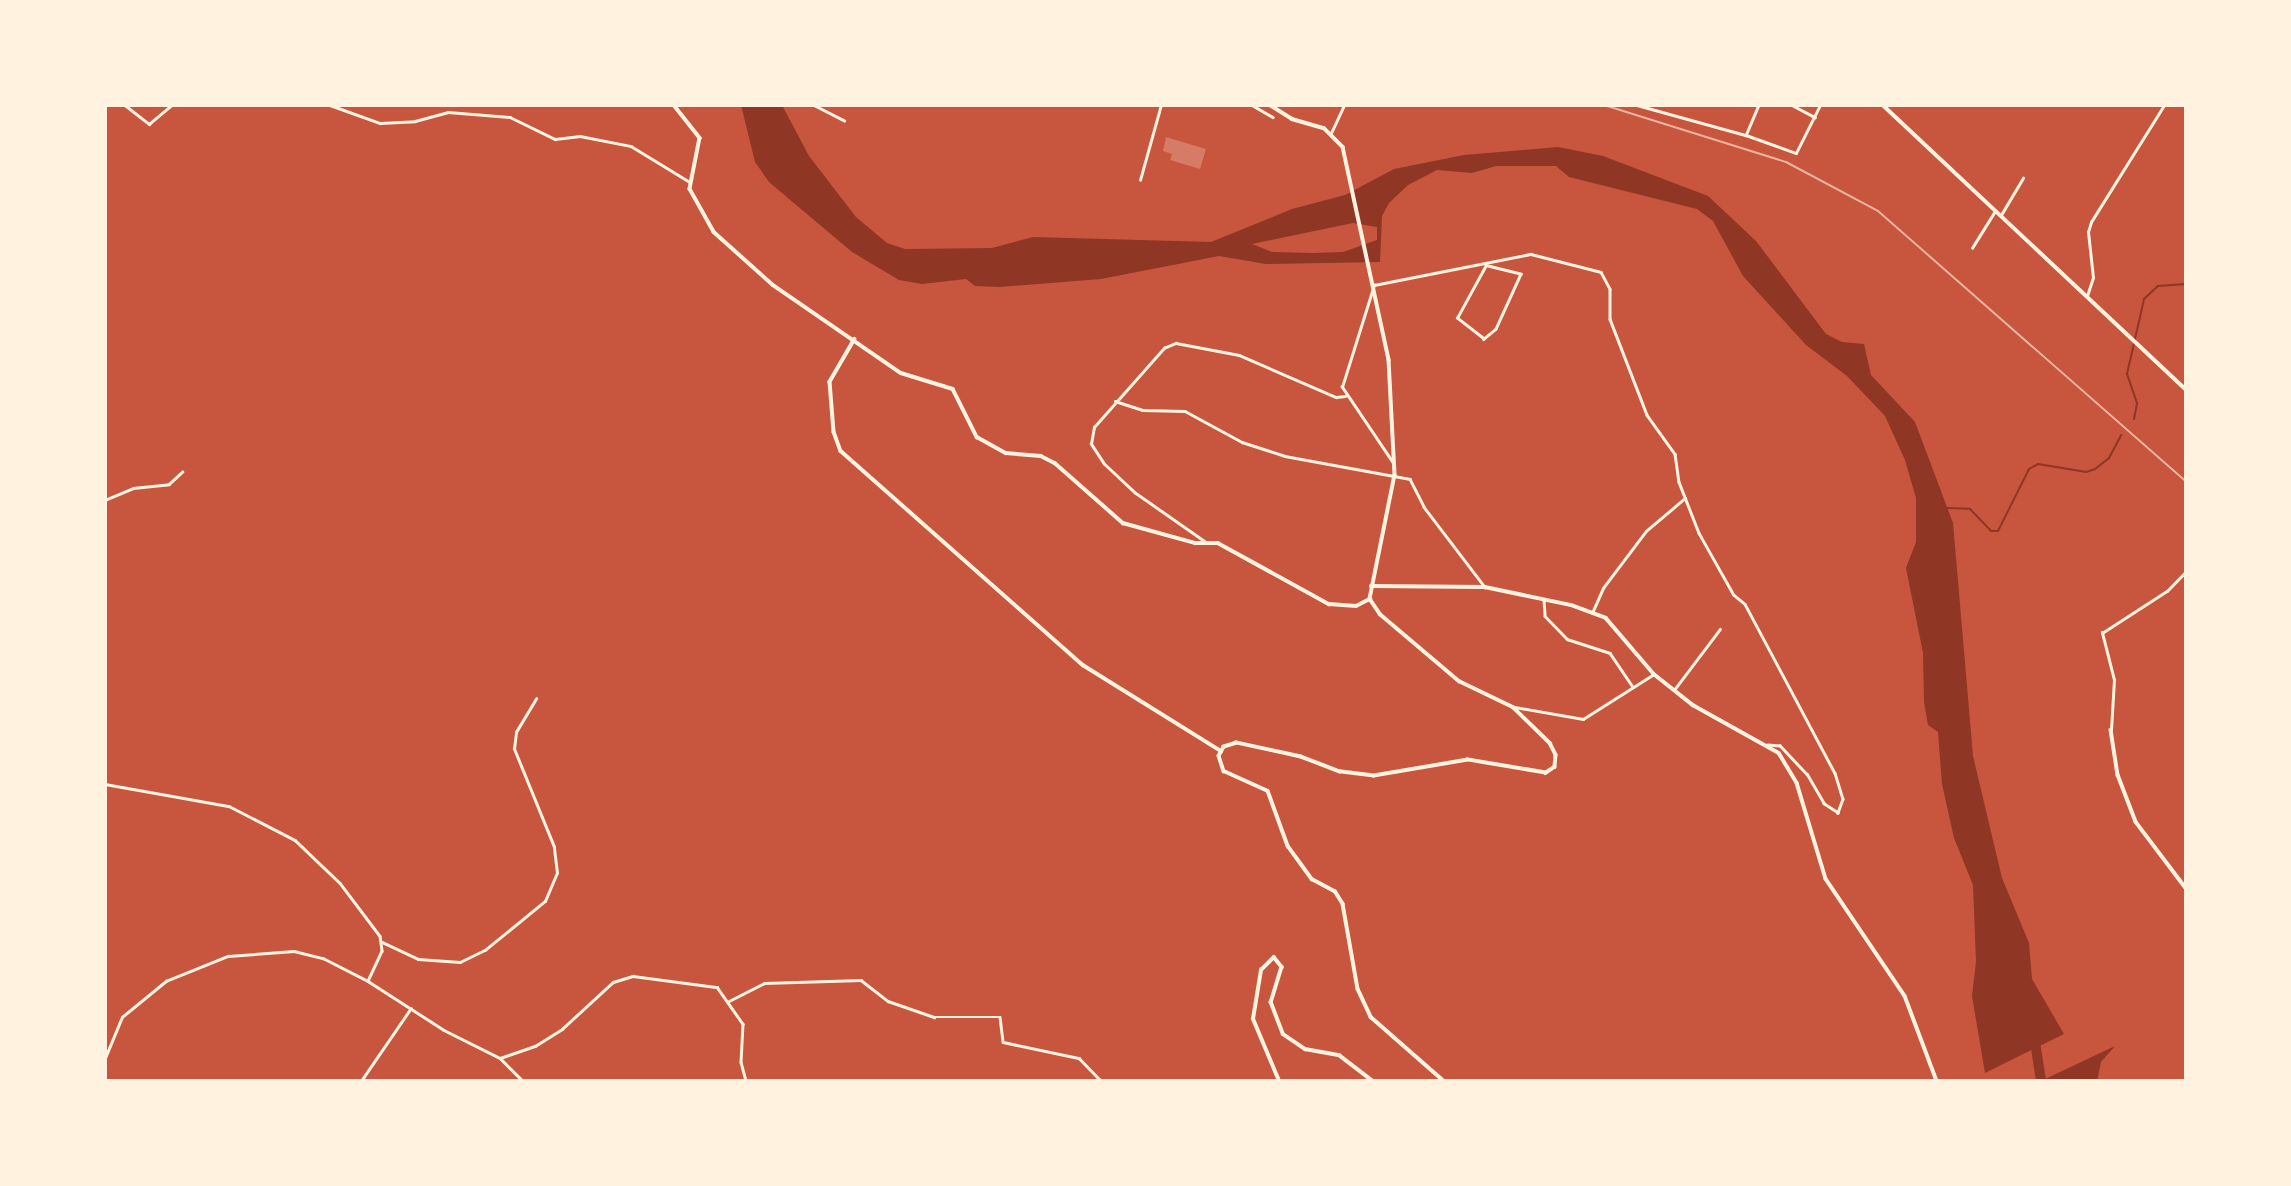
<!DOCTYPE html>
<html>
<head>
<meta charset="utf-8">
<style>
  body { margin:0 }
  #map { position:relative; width:2291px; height:1186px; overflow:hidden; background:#c8553d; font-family:Raleway,sans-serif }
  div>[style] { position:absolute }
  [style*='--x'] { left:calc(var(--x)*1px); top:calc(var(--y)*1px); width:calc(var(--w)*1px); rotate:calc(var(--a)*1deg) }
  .water>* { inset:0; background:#8f3625 }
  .stream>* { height:2px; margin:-1px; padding:0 1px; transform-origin:1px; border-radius:1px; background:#8f3625 }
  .river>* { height:10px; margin:-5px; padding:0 5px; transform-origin:5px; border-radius:5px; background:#8f3625 }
  .building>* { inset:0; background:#d67c66 }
  .minor>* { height:2.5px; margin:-1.25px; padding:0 1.25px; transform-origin:1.25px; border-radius:1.25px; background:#fff3e0 }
  .tertiary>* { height:3.5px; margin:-1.75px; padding:0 1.75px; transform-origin:1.75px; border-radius:1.75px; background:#fff3e0 }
  .secondary>* { height:3.5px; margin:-1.75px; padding:0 1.75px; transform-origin:1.75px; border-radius:1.75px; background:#fff3e0 }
  .rail>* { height:2px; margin:-1px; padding:0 1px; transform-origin:1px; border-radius:1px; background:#e9b49f }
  span { translate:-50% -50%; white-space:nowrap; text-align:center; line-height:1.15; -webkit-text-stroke:5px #fff3e0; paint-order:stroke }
  .frame { position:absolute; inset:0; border:107px solid #fff3e0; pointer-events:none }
</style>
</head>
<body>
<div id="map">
  <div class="water">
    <i style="clip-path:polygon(evenodd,741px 105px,782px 105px,809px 156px,856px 217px,887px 243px,905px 249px,992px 248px,1033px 237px,1211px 242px,1292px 209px,1345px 195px,1394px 169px,1464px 155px,1558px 147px,1603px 156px,1708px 196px,1756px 241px,1826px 334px,1842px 342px,1864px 344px,1871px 375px,1915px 422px,1953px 523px,1973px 756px,2002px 878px,2029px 943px,2032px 979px,2064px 1034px,1985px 1073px,1972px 996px,1976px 962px,1973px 885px,1954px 838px,1942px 784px,1938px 732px,1928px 725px,1924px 702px,1923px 653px,1906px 568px,1916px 542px,1916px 498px,1905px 460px,1885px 416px,1847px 376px,1806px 345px,1743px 276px,1713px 221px,1697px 209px,1569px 177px,1556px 166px,1496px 166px,1472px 173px,1437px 170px,1408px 185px,1389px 203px,1382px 216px,1380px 262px,1266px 264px,1219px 256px,1101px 279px,999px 287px,975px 286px,966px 279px,922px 284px,899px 280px,852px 252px,769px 182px,755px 162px,741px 105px,1353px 223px,1377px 227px,1377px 240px,1343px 252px,1313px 253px,1272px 252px,1252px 244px,1353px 223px)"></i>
    <i style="clip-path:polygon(2115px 1046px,2101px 1062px,2097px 1081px,2041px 1081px)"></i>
  </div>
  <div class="stream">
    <i style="--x:2134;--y:419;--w:16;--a:-79"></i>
    <i style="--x:2137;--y:403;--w:31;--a:-109"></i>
    <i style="--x:2127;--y:374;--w:77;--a:-77.2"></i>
    <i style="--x:2144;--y:299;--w:19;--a:-43"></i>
    <i style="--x:2158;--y:286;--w:28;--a:-4"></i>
    <i style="--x:1947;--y:508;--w:23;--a:2"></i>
    <i style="--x:1970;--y:509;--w:30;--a:46"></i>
    <i style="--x:1991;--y:531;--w:7;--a:0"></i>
    <i style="--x:1998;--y:531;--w:69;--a:-63.4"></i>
    <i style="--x:2029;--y:469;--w:10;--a:-29"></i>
    <i style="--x:2038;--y:464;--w:49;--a:9.5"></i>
    <i style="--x:2086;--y:472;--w:9;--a:-18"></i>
    <i style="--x:2095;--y:469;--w:18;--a:-38"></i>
    <i style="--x:2109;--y:458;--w:26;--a:-62"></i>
  </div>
  <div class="river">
    <i style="--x:2034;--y:1035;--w:47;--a:81.3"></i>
  </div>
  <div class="building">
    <i style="clip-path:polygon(1166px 137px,1206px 149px,1200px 169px,1170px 160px,1172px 154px,1163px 151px)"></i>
  </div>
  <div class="minor">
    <i style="--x:125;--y:105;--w:31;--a:38"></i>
    <i style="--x:149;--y:124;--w:30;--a:-40"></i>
    <i style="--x:330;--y:105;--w:53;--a:19.8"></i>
    <i style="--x:380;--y:123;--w:35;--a:-3"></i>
    <i style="--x:415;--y:121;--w:34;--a:-15"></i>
    <i style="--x:448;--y:112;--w:62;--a:4.6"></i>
    <i style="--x:510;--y:117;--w:50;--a:26.1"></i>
    <i style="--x:555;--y:139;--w:25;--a:-7"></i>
    <i style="--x:580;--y:136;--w:52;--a:11.1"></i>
    <i style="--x:631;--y:146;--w:69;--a:31.4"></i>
    <i style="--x:814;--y:105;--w:34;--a:27"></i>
    <i style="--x:1252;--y:105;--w:24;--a:30"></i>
    <i style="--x:1637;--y:105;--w:112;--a:15.5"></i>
    <i style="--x:1759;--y:105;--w:33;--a:113"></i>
    <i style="--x:1746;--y:135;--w:53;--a:19.8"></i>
    <i style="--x:1796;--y:153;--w:54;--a:-63.4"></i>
    <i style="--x:1792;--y:105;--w:26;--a:28"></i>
    <i style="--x:2184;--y:105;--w:2;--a:27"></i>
    <i style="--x:1331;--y:133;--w:31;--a:-65"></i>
    <i style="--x:1140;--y:180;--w:78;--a:-74.4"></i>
    <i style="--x:2001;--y:215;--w:43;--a:-59.3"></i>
    <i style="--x:1972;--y:248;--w:44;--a:-58.1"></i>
    <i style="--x:1486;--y:265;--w:36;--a:14"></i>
    <i style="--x:1521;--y:274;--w:60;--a:114.4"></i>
    <i style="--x:1496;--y:329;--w:16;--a:140"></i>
    <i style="--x:1484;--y:339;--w:34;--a:-142"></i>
    <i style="--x:1457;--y:318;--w:60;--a:-61.3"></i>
    <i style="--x:2087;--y:296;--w:19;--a:-72"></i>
    <i style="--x:2093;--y:278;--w:46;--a:-96.2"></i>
    <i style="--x:2088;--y:232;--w:10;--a:-73"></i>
    <i style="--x:2091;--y:222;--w:138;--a:-58"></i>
    <i style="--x:1115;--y:401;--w:28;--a:18"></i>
    <i style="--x:1142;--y:410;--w:43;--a:1.3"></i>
    <i style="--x:1185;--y:411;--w:65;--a:28.5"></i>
    <i style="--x:1242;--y:442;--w:45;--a:18"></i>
    <i style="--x:1285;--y:456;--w:127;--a:10.4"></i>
    <i style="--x:1410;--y:479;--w:31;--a:63"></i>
    <i style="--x:1424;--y:507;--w:101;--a:52.7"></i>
    <i style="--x:1393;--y:463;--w:92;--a:-123.9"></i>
    <i style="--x:1342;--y:387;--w:107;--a:-72.6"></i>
    <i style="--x:1374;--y:285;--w:160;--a:-11.2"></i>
    <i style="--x:1531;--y:254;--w:72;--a:14.4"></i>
    <i style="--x:1601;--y:272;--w:19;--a:62"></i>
    <i style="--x:1610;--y:289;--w:30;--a:90"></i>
    <i style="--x:1610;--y:319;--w:103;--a:68.9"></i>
    <i style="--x:1647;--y:415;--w:48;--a:54.3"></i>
    <i style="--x:1675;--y:454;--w:28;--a:82"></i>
    <i style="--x:1679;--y:482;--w:55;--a:68.6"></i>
    <i style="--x:1699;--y:533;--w:71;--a:60.6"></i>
    <i style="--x:1734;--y:595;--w:14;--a:39"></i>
    <i style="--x:1745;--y:604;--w:191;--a:62"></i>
    <i style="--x:1835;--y:773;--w:27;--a:73"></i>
    <i style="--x:1843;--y:799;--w:15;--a:110"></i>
    <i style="--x:1838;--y:813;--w:17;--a:-147"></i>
    <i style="--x:1824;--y:804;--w:34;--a:-120"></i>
    <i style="--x:1807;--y:775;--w:40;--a:-133"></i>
    <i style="--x:1780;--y:746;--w:12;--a:-175"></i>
    <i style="--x:105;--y:500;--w:30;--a:-23"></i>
    <i style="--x:133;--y:488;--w:36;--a:-6"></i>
    <i style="--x:169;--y:484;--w:18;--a:-43"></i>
    <i style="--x:1205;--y:542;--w:85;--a:-145"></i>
    <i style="--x:1135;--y:493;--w:42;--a:-136.9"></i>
    <i style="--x:1104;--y:464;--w:24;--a:-123"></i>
    <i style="--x:1091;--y:444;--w:17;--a:-80"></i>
    <i style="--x:1094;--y:427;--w:106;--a:-48.5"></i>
    <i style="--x:1164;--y:348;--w:13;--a:-23"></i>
    <i style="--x:1176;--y:343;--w:64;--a:10.8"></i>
    <i style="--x:1239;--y:355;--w:106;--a:23.4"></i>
    <i style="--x:1336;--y:397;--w:9;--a:-6"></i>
    <i style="--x:1544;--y:600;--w:16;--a:86"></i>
    <i style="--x:1545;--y:616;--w:32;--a:46"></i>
    <i style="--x:1567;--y:639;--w:45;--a:18"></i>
    <i style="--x:1610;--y:653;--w:41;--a:55.9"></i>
    <i style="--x:1592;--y:613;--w:27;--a:-66"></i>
    <i style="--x:1603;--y:588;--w:71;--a:-53"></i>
    <i style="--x:1646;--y:531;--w:51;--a:-40.2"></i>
    <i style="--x:1674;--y:690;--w:76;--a:-53"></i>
    <i style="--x:1515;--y:707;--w:69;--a:10"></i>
    <i style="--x:1583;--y:719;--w:84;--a:-32.4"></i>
    <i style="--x:2111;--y:730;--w:50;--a:-86.6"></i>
    <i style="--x:2114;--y:680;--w:49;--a:-104.3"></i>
    <i style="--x:2102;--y:633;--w:77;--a:-32.9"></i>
    <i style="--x:2167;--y:591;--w:28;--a:-46"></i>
    <i style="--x:105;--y:784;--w:126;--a:10.1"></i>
    <i style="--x:229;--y:806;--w:74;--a:27.3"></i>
    <i style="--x:295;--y:840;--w:62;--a:43.7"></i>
    <i style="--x:340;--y:883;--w:66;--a:53"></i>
    <i style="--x:380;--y:936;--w:15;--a:82"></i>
    <i style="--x:382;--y:951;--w:33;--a:115"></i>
    <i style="--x:382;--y:942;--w:40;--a:25"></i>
    <i style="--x:418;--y:959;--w:42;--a:4.1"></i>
    <i style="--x:460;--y:962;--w:28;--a:-26"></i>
    <i style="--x:485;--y:950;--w:77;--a:-39.2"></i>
    <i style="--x:545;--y:901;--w:30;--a:-67"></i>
    <i style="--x:557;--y:873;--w:26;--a:-97"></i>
    <i style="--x:554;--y:847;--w:106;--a:-112.2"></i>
    <i style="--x:514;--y:749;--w:17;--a:-83"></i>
    <i style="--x:516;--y:732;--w:39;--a:-59"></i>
    <i style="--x:729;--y:1001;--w:39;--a:-27"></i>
    <i style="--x:764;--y:983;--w:97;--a:-1.8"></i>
    <i style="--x:861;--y:980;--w:34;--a:38"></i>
    <i style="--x:888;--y:1001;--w:49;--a:19.2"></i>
    <i style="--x:934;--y:1017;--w:66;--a:0"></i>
    <i style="--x:1000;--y:1017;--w:25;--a:83"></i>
    <i style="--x:1003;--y:1042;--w:78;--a:11.9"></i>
    <i style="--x:1079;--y:1058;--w:32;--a:46"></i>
    <i style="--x:105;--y:1058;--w:44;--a:-67.5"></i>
    <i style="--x:122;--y:1017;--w:57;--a:-39.3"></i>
    <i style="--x:166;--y:981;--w:67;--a:-22"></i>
    <i style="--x:228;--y:956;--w:66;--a:-4.3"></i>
    <i style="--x:294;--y:951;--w:30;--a:14"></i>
    <i style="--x:323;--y:958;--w:51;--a:27.1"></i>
    <i style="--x:368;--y:981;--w:90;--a:32.8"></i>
    <i style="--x:444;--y:1030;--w:63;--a:26.6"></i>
    <i style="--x:500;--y:1058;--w:33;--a:45"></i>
    <i style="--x:500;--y:1058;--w:37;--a:-19"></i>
    <i style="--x:535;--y:1046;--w:32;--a:-32"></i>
    <i style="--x:562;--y:1029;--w:69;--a:-42.7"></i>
    <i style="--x:613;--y:982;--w:21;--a:-17"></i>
    <i style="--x:633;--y:976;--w:85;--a:7.5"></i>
    <i style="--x:717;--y:987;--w:45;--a:54.9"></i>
    <i style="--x:743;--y:1024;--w:38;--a:93"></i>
    <i style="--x:741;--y:1062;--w:20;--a:75"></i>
    <i style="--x:361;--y:1081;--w:88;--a:-55.6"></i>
  </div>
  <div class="tertiary">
    <i style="--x:855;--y:339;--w:50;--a:120.2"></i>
    <i style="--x:830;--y:382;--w:50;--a:85.4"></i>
    <i style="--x:834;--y:432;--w:20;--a:70"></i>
    <i style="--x:841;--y:451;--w:323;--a:41.5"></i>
    <i style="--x:1083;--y:665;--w:163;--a:31.9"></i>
    <i style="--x:2111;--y:730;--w:46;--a:81.2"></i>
    <i style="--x:2118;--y:775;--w:50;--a:69"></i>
    <i style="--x:2136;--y:822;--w:83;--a:52.9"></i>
  </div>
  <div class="secondary">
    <i style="--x:674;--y:105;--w:42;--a:51.8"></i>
    <i style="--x:700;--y:138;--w:52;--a:101.1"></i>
    <i style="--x:690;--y:189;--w:49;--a:60.8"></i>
    <i style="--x:714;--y:232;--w:79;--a:41.9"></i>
    <i style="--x:773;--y:285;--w:155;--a:34.5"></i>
    <i style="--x:901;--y:373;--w:54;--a:17.1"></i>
    <i style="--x:953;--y:389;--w:54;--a:63.4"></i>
    <i style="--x:977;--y:437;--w:33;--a:29"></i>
    <i style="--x:1006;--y:453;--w:35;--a:5"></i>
    <i style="--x:1041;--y:456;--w:16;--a:27"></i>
    <i style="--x:1055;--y:463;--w:91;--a:41.4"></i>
    <i style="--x:1123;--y:523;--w:75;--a:15.5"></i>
    <i style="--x:1195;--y:543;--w:23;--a:0"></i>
    <i style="--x:1218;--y:543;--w:127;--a:28.8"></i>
    <i style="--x:1329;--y:604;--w:27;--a:4"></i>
    <i style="--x:1356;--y:606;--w:16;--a:-27"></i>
    <i style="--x:1270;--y:105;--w:26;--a:32"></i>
    <i style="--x:1292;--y:119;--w:33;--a:16"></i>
    <i style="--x:1324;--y:128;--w:27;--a:45"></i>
    <i style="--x:1343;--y:147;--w:218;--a:77.8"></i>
    <i style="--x:1389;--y:360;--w:115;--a:87"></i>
    <i style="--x:1395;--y:475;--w:126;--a:101.4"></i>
    <i style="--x:1370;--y:599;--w:18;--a:56"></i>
    <i style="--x:1380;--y:614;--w:104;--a:40.3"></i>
    <i style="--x:1459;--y:681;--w:60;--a:25.7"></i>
    <i style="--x:1513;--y:707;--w:52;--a:44.2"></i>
    <i style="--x:1550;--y:743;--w:13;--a:63"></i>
    <i style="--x:1556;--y:755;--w:12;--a:95"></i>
    <i style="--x:1555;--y:767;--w:11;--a:146"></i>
    <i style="--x:1546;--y:773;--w:79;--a:-170.5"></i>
    <i style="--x:1468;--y:760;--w:95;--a:170.3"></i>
    <i style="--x:1374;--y:776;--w:34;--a:-173"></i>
    <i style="--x:1340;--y:772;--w:42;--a:-159"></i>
    <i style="--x:1301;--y:757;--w:66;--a:-167.7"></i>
    <i style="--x:1237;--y:743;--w:14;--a:163"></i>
    <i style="--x:1224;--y:747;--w:10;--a:119"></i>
    <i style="--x:1219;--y:756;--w:16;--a:72"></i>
    <i style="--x:1224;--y:771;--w:48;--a:24.4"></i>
    <i style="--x:1268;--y:791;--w:59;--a:70"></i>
    <i style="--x:1288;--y:846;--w:41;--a:54"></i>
    <i style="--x:1312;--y:879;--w:26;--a:28"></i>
    <i style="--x:1335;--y:891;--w:15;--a:58"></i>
    <i style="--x:1343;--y:904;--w:86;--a:80"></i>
    <i style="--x:1358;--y:989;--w:31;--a:65"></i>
    <i style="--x:1371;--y:1017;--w:97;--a:41.2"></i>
    <i style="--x:1883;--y:105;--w:416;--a:43.2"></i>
    <i style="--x:1371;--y:586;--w:114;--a:0.5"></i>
    <i style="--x:1485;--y:587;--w:88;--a:11.8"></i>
    <i style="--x:1571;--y:605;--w:37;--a:20"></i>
    <i style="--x:1606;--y:618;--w:74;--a:49.4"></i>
    <i style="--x:1654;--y:674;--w:50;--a:38.5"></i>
    <i style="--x:1693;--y:705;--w:98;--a:29.2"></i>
    <i style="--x:1779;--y:753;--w:35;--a:59"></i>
    <i style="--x:1797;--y:783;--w:100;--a:73.2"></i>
    <i style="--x:1826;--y:879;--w:141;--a:56"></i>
    <i style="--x:1905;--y:996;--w:91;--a:69.4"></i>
    <i style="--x:1279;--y:1081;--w:67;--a:-112.8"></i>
    <i style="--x:1253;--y:1019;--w:50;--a:-80.7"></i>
    <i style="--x:1261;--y:970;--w:18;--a:-45"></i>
    <i style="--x:1274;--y:957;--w:13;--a:51"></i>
    <i style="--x:1282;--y:967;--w:37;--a:107"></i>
    <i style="--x:1271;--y:1002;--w:34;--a:69"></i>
    <i style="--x:1283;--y:1034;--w:27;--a:34"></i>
    <i style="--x:1305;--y:1049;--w:35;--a:10"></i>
    <i style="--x:1339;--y:1055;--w:43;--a:37.4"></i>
  </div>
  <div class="rail">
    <i style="--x:1604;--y:105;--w:191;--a:17.4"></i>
    <i style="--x:1786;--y:162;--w:104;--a:28"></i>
    <i style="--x:1878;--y:211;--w:410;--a:41.3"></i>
  </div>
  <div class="frame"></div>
</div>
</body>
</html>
